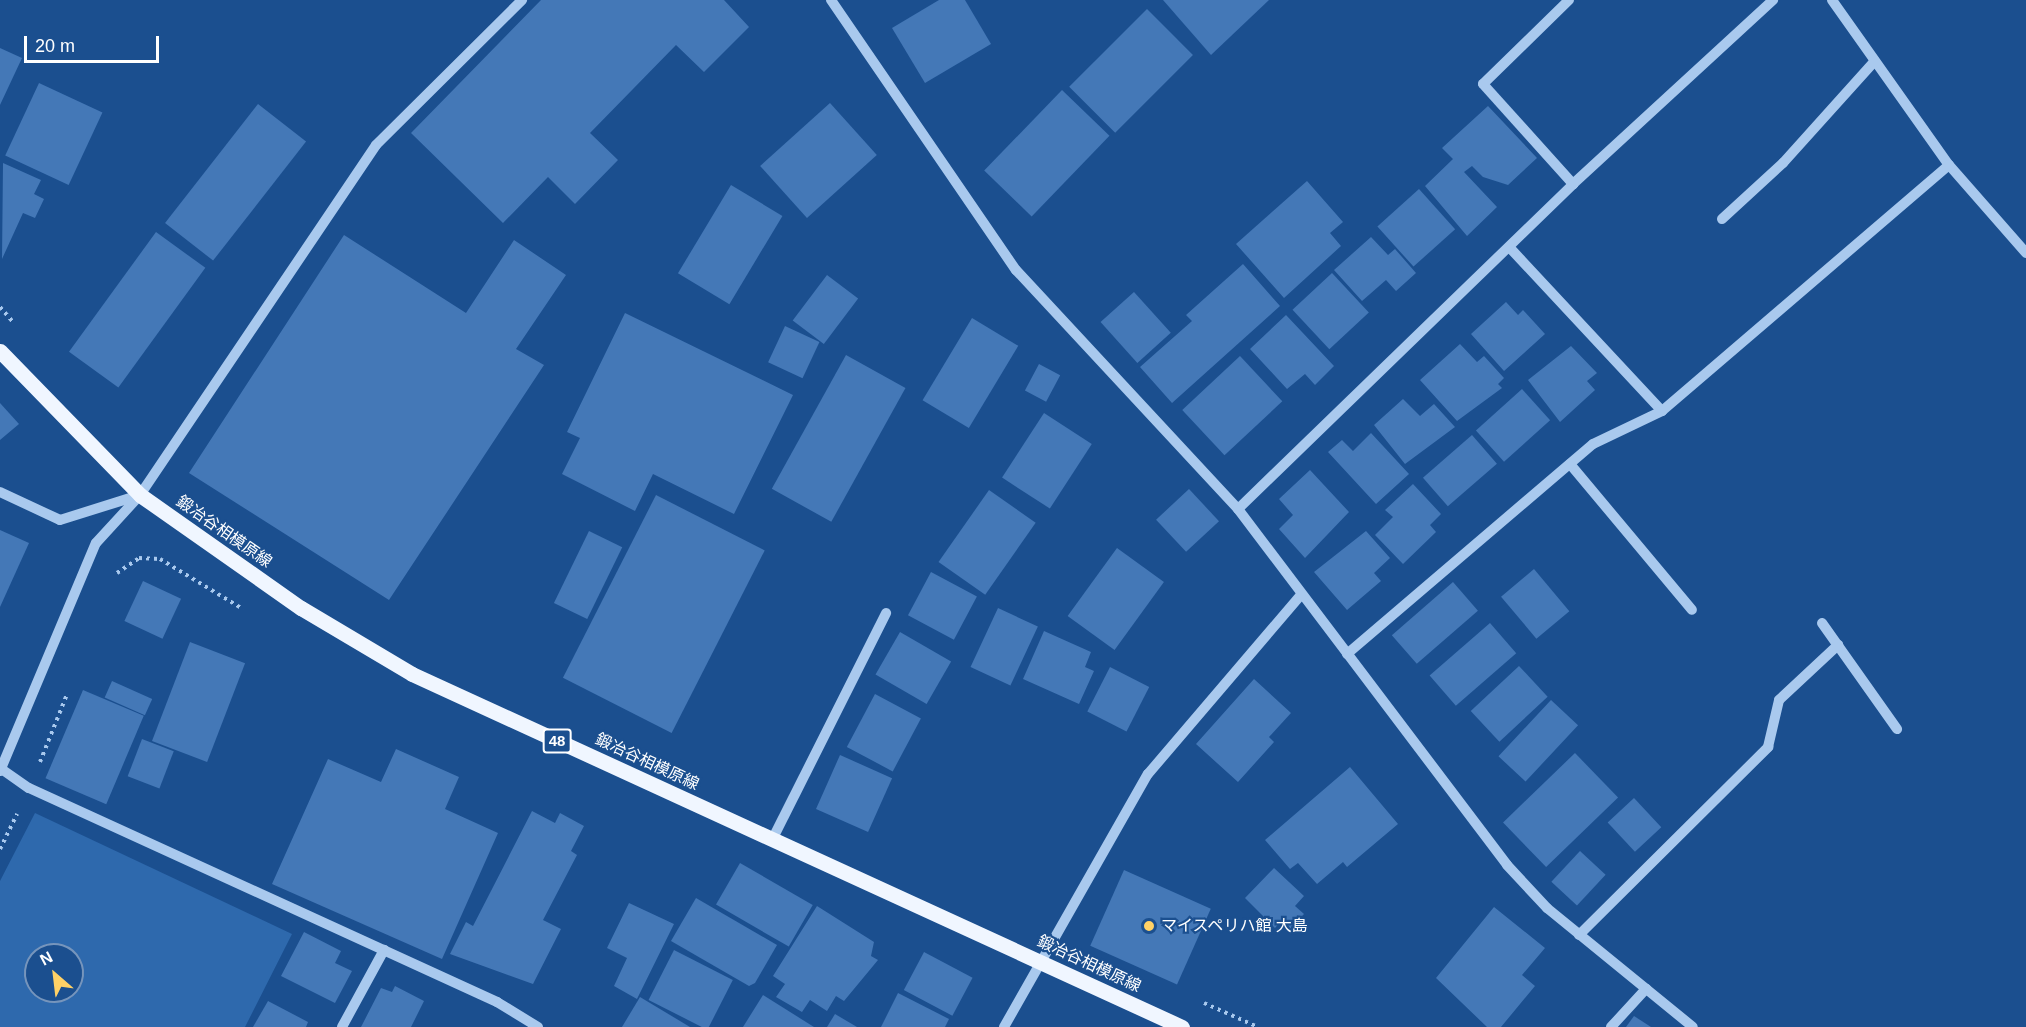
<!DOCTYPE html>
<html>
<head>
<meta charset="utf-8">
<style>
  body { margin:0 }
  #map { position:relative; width:2026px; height:1027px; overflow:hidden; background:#1b4f8f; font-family:Helvetica,"Noto Sans JP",sans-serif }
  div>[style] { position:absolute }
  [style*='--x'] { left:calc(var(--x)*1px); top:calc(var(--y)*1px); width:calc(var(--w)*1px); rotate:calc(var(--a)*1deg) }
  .green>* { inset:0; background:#2e69ad }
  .building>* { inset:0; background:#4478b7; transform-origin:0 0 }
  .path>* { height:4px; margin-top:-2px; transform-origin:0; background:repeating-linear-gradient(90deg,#a9c9ee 0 3px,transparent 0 7.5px) }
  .minor>* { height:10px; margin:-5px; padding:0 5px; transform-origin:5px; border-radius:5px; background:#a9c9ee }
  .major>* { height:15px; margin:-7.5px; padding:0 7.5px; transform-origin:7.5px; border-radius:7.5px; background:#f0f6ff }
  .dots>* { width:16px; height:16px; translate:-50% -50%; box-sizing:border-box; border:3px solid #1b4f8f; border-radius:50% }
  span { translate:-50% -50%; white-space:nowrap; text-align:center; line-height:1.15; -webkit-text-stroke:4.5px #1b4f8f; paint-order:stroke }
  .shield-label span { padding:2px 4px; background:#1b4f8f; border:2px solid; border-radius:4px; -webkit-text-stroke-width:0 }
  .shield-label { font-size:15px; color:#fff; font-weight:700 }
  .street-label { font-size:16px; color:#fff }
  .poi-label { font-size:16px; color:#fff }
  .left { translate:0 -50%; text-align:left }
  .north { position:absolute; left:24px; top:943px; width:60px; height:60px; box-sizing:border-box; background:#1b4f8f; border:2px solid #7695bc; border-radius:50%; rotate:332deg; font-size:16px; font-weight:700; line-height:24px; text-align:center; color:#fff }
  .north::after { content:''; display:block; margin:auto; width:21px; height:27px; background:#ffd166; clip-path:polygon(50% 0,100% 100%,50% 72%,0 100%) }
  .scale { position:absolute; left:24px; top:36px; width:135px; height:27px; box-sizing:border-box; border:3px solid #fff; border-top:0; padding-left:8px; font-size:18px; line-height:21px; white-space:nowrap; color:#fff; -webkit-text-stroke:4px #1b4f8f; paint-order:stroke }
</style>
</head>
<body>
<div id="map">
  <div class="green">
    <i style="clip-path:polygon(evenodd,35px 813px,292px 934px,245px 1027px,0 1027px,0 881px,35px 813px,36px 955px,72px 955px,72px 991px,36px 991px,36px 955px)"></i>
  </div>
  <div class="building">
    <i style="clip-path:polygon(541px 0,724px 0,749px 27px,704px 72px,676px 45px,590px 133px,618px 160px,575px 204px,548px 177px,503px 223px,411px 133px)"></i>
    <i style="clip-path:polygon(939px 0,965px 0,991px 44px,925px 83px,892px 28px)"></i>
    <i style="clip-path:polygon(1163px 0,1269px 0,1211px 55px)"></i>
    <i style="left:1147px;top:9px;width:65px;height:110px;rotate:45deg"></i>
    <i style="clip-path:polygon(0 48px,22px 58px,0 105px)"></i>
    <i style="left:39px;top:83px;width:70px;height:80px;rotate:25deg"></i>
    <i style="left:1062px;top:90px;width:66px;height:112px;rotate:44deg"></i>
    <i style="left:830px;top:103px;width:70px;height:94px;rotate:48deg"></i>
    <i style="left:258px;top:104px;width:61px;height:151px;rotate:38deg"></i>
    <i style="clip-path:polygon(1488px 106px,1537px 158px,1508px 185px,1483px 177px,1472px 166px,1464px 172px,1497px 207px,1467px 236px,1425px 186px,1453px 159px,1442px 148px)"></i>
    <i style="clip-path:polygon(3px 163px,41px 180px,34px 194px,44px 199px,35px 218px,23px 213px,2px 259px)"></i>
    <i style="clip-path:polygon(1307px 181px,1343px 222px,1330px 233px,1341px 246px,1284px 298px,1236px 244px)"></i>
    <i style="left:731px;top:185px;width:60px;height:103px;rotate:31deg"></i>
    <i style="left:1419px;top:189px;width:54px;height:56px;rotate:48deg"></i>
    <i style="left:156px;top:232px;width:61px;height:148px;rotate:36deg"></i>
    <i style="clip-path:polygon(344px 235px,466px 313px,514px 240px,566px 275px,516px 349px,544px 365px,389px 600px,189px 473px)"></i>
    <i style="clip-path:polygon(1371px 237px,1388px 255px,1395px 249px,1416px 273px,1396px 291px,1386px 280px,1362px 301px,1334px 270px)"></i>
    <i style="clip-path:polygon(1243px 264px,1280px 306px,1172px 403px,1140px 367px,1192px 321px,1186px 315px)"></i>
    <i style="left:1332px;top:273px;width:54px;height:54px;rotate:47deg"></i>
    <i style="left:827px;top:275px;width:39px;height:57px;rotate:37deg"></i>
    <i style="left:1134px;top:292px;width:55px;height:45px;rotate:48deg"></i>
    <i style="clip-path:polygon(1506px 302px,1518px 315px,1523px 310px,1545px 334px,1504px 371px,1471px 334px)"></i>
    <i style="clip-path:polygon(625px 313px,793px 395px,734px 514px,653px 474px,635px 511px,562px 474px,580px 438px,567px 432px)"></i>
    <i style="clip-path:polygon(1286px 315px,1334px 366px,1315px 385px,1305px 374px,1287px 389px,1250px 349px)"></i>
    <i style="left:972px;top:318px;width:54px;height:96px;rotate:31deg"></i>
    <i style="left:785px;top:326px;width:38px;height:40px;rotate:25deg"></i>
    <i style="clip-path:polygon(1460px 344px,1477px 362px,1484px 356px,1504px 378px,1498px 384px,1502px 388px,1457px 421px,1420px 380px)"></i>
    <i style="clip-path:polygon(1571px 346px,1597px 373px,1587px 381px,1595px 390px,1560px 422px,1528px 380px)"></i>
    <i style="left:846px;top:355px;width:68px;height:153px;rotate:29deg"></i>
    <i style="left:1240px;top:356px;width:62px;height:79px;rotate:47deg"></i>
    <i style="left:1039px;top:364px;width:24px;height:30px;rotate:28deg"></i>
    <i style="left:1522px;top:389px;width:42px;height:62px;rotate:48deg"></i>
    <i style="clip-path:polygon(1403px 399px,1420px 416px,1434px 404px,1455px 427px,1405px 464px,1374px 425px)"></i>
    <i style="clip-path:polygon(0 403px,19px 424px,0 440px)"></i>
    <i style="left:1044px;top:413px;width:57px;height:77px;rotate:33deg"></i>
    <i style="clip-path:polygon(1371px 433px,1409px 474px,1376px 504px,1328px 452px,1342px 440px,1353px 451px)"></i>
    <i style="left:1472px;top:435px;width:38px;height:65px;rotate:49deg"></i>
    <i style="clip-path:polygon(1310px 470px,1349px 512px,1305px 558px,1279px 529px,1293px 515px,1279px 499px)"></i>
    <i style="clip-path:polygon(1413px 484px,1441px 514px,1430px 525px,1436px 532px,1403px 564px,1375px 535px,1393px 517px,1385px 510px)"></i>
    <i style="left:1189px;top:489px;width:44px;height:45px;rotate:47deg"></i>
    <i style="left:989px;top:490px;width:57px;height:88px;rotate:35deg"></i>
    <i style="left:656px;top:495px;width:122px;height:205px;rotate:27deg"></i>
    <i style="clip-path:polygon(0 530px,29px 543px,0 607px)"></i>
    <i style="left:589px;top:531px;width:37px;height:80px;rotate:26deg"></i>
    <i style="clip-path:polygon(1366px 531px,1390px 558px,1374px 573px,1381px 581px,1347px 610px,1314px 572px)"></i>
    <i style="left:1117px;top:548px;width:58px;height:84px;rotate:36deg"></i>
    <i style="left:1534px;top:569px;width:55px;height:43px;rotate:50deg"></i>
    <i style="left:931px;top:572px;width:52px;height:49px;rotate:28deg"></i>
    <i style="left:143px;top:581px;width:42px;height:44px;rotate:25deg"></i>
    <i style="left:1453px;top:582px;width:38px;height:81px;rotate:49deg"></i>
    <i style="left:998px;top:608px;width:44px;height:65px;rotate:25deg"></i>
    <i style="left:1490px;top:623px;width:40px;height:80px;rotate:49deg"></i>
    <i style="clip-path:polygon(1044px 631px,1091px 652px,1085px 667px,1094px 671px,1079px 704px,1023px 679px)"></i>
    <i style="left:900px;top:632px;width:59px;height:49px;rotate:30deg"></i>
    <i style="left:190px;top:642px;width:59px;height:106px;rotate:21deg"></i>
    <i style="left:1519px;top:666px;width:42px;height:66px;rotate:47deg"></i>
    <i style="left:1110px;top:667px;width:44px;height:50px;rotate:27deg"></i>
    <i style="clip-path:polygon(1254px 679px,1291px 713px,1269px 737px,1274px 742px,1238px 782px,1196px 744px)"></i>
    <i style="left:112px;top:681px;width:44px;height:18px;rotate:24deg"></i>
    <i style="left:83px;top:690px;width:66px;height:96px;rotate:23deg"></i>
    <i style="left:875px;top:694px;width:52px;height:60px;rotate:28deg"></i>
    <i style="left:1551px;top:700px;width:37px;height:77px;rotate:43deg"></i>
    <i style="left:142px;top:739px;width:34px;height:40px;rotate:21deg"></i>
    <i style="clip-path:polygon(396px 749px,459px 777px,445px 809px,498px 833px,442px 959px,272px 884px,328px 759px,381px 782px)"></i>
    <i style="left:1575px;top:753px;width:62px;height:100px;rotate:46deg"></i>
    <i style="left:840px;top:755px;width:57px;height:59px;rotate:24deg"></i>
    <i style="clip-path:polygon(1350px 767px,1398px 824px,1347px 867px,1343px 862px,1317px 884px,1298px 863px,1290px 869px,1265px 840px)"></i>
    <i style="left:1634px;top:798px;width:40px;height:36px;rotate:47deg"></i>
    <i style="clip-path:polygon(532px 811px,555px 823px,560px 813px,584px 826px,571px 851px,577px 855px,543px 920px,561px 929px,533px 984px,450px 954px,466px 922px,473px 926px)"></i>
    <i style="left:1580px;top:851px;width:35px;height:42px;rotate:43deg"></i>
    <i style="left:740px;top:863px;width:84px;height:48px;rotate:30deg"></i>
    <i style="clip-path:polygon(1274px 868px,1304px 896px,1295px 906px,1304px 914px,1289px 930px,1281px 921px,1275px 928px,1245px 898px)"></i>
    <i style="left:1124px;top:870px;width:95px;height:83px;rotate:24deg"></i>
    <i style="clip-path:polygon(696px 898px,777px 945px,755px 983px,749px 986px,671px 941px)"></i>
    <i style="clip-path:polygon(629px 903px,674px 924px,637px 999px,614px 986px,627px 958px,607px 948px)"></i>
    <i style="clip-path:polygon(817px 906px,874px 942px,871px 956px,878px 960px,844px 1001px,836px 996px,827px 1011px,810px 1000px,802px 1012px,776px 997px,785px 984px,773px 976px)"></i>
    <i style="clip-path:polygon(1494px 907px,1545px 948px,1522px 975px,1535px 986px,1501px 1027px,1487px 1027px,1436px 978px)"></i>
    <i style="clip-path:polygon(304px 932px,341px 951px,335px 963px,352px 971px,335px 1003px,281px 976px)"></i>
    <i style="left:674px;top:950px;width:66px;height:56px;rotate:27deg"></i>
    <i style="left:924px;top:952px;width:55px;height:43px;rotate:28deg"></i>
    <i style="clip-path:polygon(395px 986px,424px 1001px,411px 1027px,361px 1027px,381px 988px,392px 992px)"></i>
    <i style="clip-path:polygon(898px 993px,949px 1019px,945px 1027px,881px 1027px)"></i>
    <i style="clip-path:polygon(763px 995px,814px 1027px,743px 1027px)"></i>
    <i style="clip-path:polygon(640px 997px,690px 1027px,622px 1027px)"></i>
    <i style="clip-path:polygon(268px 1001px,308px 1022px,306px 1027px,253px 1027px)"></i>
    <i style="clip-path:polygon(835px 1014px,857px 1027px,827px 1027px)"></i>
    <i style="clip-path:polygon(1634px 1016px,1651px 1027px,1626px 1027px)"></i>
  </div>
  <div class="path">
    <i style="--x:0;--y:307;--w:20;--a:49"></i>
    <i style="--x:117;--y:573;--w:27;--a:-34"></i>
    <i style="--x:139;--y:558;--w:21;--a:3"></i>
    <i style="--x:160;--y:559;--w:97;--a:31.1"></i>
    <i style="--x:40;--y:762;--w:73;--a:-68.3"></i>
    <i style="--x:0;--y:849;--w:39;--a:-64"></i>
    <i style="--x:1204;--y:1003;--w:59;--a:24"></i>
  </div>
  <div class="minor">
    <i style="--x:831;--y:0;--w:327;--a:55.6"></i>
    <i style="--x:1016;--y:270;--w:326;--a:47.1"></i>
    <i style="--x:1238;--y:509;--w:446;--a:52.9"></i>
    <i style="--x:1507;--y:865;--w:59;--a:47.1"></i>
    <i style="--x:1547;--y:908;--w:188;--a:39.2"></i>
    <i style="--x:1569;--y:0;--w:120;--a:135.7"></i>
    <i style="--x:1483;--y:84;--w:135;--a:48"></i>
    <i style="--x:1832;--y:0;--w:202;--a:54.7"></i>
    <i style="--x:1949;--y:165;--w:117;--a:48.8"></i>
    <i style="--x:1722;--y:219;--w:83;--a:-42.6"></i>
    <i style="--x:1783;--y:163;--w:137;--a:-48"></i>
    <i style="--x:1510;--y:248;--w:223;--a:47"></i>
    <i style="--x:1570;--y:464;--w:190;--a:50.1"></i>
    <i style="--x:0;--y:492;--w:66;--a:25"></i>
    <i style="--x:60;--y:520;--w:84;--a:-17.4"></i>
    <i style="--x:1238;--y:509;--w:467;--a:-44.1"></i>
    <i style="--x:1573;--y:184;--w:272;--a:-42.6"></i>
    <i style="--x:1822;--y:623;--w:130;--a:54.7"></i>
    <i style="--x:1347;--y:654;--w:323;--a:-40.5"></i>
    <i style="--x:1593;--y:444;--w:76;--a:-25.6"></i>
    <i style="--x:1662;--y:411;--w:378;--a:-40.6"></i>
    <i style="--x:0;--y:768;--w:35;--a:35"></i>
    <i style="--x:29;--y:788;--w:515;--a:24.57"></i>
    <i style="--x:497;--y:1002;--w:48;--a:31.4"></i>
    <i style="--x:0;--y:771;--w:247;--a:-67.2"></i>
    <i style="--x:96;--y:543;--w:65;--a:-47.5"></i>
    <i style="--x:140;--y:495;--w:422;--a:-56"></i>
    <i style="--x:376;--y:145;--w:206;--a:-44.8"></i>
    <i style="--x:772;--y:840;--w:254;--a:-63.3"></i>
    <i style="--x:1579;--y:935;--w:267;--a:-44.8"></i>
    <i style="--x:1768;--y:747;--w:48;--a:-76.8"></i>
    <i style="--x:1779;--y:700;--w:81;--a:-43"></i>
    <i style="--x:342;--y:1027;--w:88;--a:-61.4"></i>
    <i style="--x:1004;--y:1027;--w:291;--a:-60.4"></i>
    <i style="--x:1148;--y:774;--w:235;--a:-49.5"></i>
    <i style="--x:1611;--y:1027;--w:52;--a:-47.4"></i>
  </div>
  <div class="major">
    <i style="--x:0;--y:351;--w:201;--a:45.8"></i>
    <i style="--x:140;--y:495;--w:197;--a:35.1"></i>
    <i style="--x:301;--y:608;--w:129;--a:30.7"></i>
    <i style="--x:412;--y:674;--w:847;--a:24.63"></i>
  </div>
  <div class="dots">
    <i style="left:1149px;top:926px;background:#ffd166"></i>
  </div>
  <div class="shield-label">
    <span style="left:557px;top:741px">48</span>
  </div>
  <div class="street-label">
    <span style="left:224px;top:532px;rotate:35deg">鍛冶谷相模原線</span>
    <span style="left:647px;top:762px;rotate:25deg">鍛冶谷相模原線</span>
    <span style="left:1089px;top:964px;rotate:25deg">鍛冶谷相模原線</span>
  </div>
  <div class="poi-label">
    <span class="left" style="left:1161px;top:926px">マイスペリハ館 大島</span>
  </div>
  <div class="north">N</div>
  <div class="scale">20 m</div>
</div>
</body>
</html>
